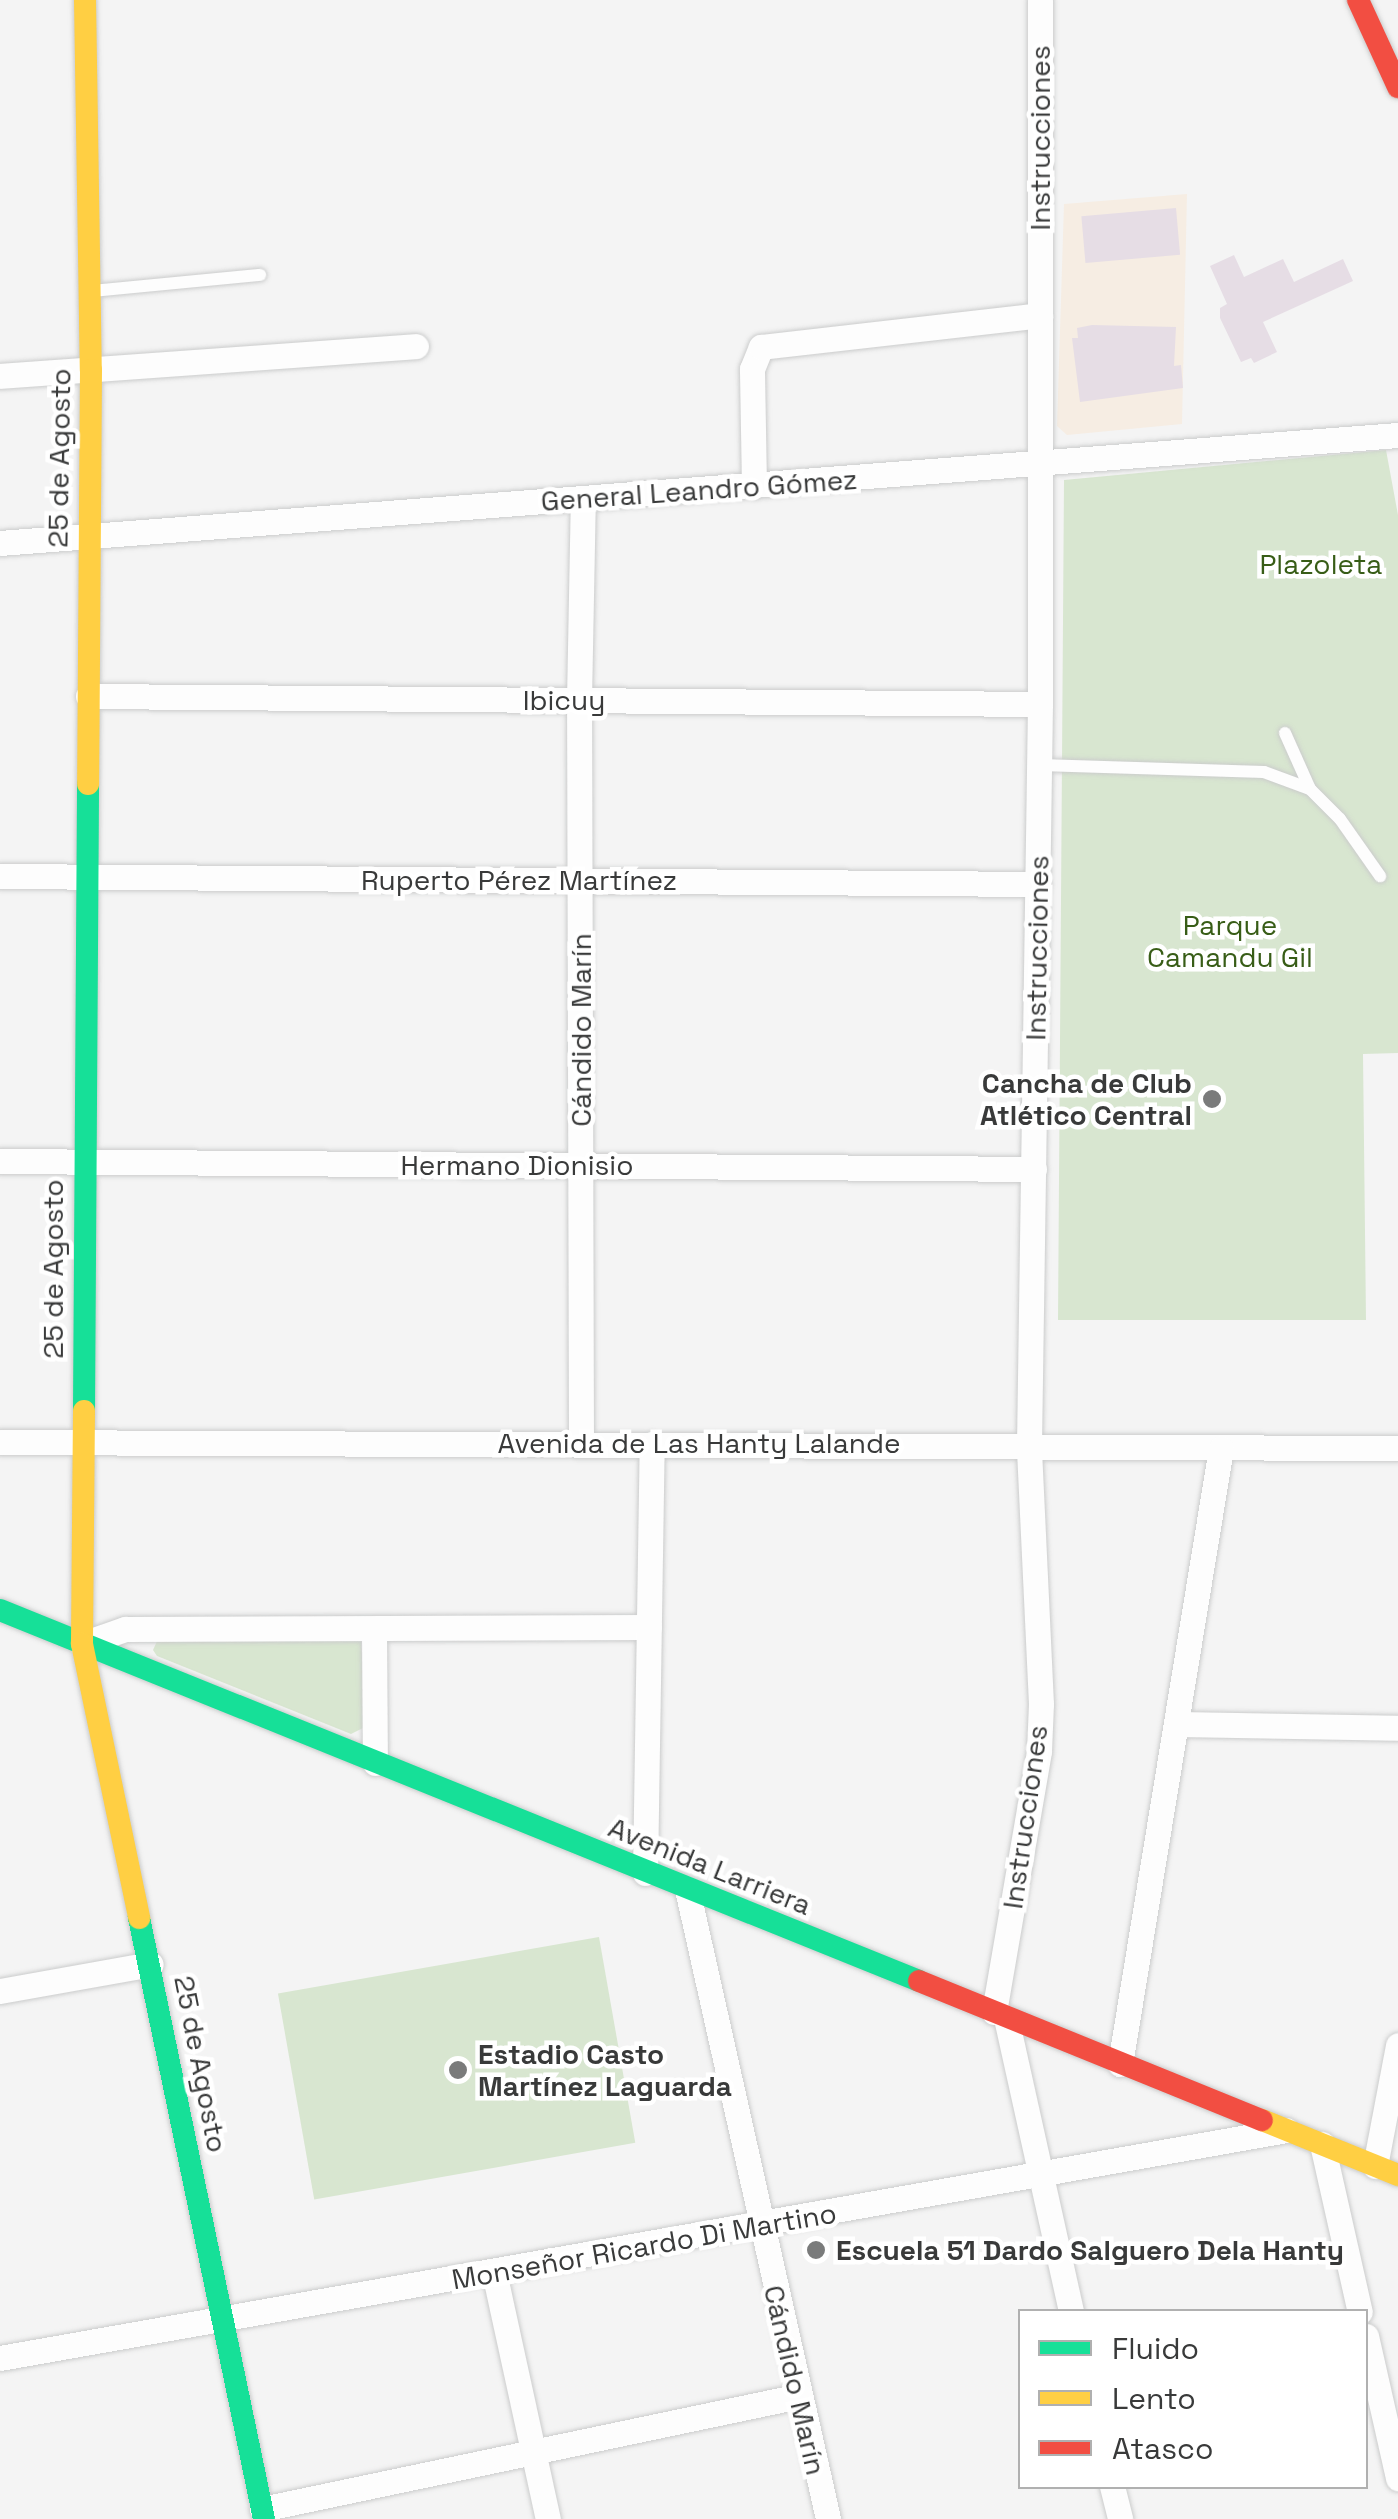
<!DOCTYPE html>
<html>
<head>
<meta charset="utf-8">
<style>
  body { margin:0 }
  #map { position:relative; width:1398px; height:2519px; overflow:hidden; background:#f4f4f4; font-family:"Space Grotesk",sans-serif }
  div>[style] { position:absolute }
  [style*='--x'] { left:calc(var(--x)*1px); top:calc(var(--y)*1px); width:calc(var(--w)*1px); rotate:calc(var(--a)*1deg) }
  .education>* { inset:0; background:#f6ede3 }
  .green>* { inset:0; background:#d8e6d0; transform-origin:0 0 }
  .building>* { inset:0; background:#e6dde5; transform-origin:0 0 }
  .roads { filter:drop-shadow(0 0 2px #cbcccc) drop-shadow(0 0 2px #cbcccc) }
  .lane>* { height:12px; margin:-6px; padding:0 6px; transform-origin:6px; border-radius:6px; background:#fdfdfd }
  .street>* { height:25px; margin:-12.5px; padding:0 12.5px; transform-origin:12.5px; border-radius:12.5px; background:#fdfdfd }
  .fast>* { height:22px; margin:-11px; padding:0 11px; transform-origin:11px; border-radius:11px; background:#16e098 }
  .slow>* { height:22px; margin:-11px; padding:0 11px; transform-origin:11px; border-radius:11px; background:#ffcf43 }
  .jam>* { height:22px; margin:-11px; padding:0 11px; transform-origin:11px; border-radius:11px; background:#f24e42 }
  .dots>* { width:28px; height:28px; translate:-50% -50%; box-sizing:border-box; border:5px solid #fff; border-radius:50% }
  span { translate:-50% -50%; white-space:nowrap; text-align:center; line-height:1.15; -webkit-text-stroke:9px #fff; paint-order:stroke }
  .street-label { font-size:28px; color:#393a3a }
  .park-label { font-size:28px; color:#385d17 }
  .poi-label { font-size:28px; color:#393a3a; font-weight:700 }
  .right { translate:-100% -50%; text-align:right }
  .left { translate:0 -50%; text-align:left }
  .legend { position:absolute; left:1018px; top:2309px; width:350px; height:180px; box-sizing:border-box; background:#fff; border:2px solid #b0b0b0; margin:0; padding:12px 18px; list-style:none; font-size:30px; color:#393a3a }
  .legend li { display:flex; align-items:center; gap:20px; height:50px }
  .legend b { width:50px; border:2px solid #b0b0b0 }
</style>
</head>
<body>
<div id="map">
  <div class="education">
    <i style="clip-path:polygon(1187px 194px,1182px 424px,1067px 435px,1057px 426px,1064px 204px)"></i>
  </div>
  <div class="green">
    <i style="clip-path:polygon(1386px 450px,1398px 515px,1398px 1053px,1363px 1054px,1366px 1320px,1058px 1320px,1064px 480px)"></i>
    <i style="clip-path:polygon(158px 1639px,361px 1640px,365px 1727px,351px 1734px,157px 1656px,153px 1650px)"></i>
    <i style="left:599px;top:1937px;width:209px;height:326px;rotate:80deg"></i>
  </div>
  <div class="building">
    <i style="left:1176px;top:208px;width:47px;height:95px;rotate:85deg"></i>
    <i style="clip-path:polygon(1234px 255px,1244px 277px,1283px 259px,1294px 282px,1343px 259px,1353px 281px,1263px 322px,1277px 352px,1254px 363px,1251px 358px,1241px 362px,1220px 318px,1220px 308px,1227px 304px,1210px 266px)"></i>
    <i style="clip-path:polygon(1092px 325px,1176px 327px,1174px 366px,1181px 365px,1183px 388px,1080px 402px,1072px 338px,1078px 338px,1077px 328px)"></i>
  </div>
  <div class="roads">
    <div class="lane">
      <i style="--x:93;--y:291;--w:168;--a:-5.5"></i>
      <i style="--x:1285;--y:733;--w:61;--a:65.9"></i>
      <i style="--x:1040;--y:765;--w:224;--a:1.8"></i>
      <i style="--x:1264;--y:772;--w:49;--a:20.3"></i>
      <i style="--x:1310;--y:789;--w:42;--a:45"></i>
      <i style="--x:1340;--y:819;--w:70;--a:54.9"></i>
    </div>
    <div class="street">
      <i style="--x:0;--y:376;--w:417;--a:-4.1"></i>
      <i style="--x:754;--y:486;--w:117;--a:-91"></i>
      <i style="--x:752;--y:369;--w:24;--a:-68"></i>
      <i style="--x:761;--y:347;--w:281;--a:-6.5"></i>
      <i style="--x:0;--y:543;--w:1402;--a:-4.42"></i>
      <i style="--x:88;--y:696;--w:952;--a:0.48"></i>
      <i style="--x:0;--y:876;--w:1038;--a:0.44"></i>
      <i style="--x:0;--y:1161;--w:1034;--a:0.44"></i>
      <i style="--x:0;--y:1442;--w:1398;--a:0.25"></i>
      <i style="--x:581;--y:1442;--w:742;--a:-90.15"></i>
      <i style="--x:579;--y:700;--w:201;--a:-88.9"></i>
      <i style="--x:374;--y:1629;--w:134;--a:89.6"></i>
      <i style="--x:82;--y:1644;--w:46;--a:-19.2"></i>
      <i style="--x:125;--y:1629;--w:524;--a:-0.22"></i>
      <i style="--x:1176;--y:1724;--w:222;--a:1"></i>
      <i style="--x:645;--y:1873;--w:429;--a:-89.1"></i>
      <i style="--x:687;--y:1889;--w:646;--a:77.38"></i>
      <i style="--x:0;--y:1991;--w:153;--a:-10.1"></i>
      <i style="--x:994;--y:2012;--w:265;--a:-80.2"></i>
      <i style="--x:1039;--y:1751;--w:47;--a:-87.6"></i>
      <i style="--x:1041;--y:1704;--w:259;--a:-92.7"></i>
      <i style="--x:1029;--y:1445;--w:741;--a:-89.15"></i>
      <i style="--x:1040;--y:704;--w:704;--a:-90"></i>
      <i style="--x:1006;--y:2018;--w:301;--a:77.5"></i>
      <i style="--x:1120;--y:2064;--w:624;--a:-80.69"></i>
      <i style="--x:1322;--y:2144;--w:172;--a:77.3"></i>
      <i style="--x:1375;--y:2166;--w:123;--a:-79.2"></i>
      <i style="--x:494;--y:2272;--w:253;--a:77.7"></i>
      <i style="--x:1366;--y:2336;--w:146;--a:77.3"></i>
      <i style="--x:0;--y:2358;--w:1306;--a:-10.05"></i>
      <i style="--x:1112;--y:2486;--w:34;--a:76"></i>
      <i style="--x:262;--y:2509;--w:549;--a:-11.88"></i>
    </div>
    <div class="fast">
      <i style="--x:84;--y:1411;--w:627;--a:-89.63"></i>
      <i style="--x:0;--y:1610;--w:991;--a:21.98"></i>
      <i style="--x:139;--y:1918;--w:614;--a:78.25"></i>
    </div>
    <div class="slow">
      <i style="--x:85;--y:0;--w:370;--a:89.1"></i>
      <i style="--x:91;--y:370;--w:414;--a:90.4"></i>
      <i style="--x:84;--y:1411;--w:233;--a:90.5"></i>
      <i style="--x:82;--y:1644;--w:280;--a:78.2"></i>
      <i style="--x:1262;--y:2120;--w:147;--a:22"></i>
    </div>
    <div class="jam">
      <i style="--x:1358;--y:0;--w:96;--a:65.3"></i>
      <i style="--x:919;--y:1981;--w:370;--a:22.1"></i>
    </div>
  </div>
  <div class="dots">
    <i style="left:1212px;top:1099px;background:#7a7b7b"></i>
    <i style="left:458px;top:2070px;background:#7a7b7b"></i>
    <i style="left:816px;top:2250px;background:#7a7b7b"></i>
  </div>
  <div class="street-label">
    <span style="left:1040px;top:138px;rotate:-90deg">Instrucciones</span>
    <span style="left:59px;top:458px;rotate:-89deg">25 de Agosto</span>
    <span style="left:699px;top:490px;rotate:-4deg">General Leandro Gómez</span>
    <span style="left:564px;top:700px">Ibicuy</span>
    <span style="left:519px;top:880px">Ruperto Pérez Martínez</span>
    <span style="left:1037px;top:948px;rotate:-89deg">Instrucciones</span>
    <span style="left:581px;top:1030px;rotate:-90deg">Cándido Marín</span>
    <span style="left:517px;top:1165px">Hermano Dionisio</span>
    <span style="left:53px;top:1269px;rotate:-90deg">25 de Agosto</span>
    <span style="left:699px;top:1443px">Avenida de Las Hanty Lalande</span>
    <span style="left:1025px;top:1817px;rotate:-82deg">Instrucciones</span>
    <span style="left:710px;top:1866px;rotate:22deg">Avenida Larriera</span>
    <span style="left:201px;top:2064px;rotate:79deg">25 de Agosto</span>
    <span style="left:644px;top:2246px;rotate:-10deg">Monseñor Ricardo Di Martino</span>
    <span style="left:795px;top:2380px;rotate:77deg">Cándido Marín</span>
  </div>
  <div class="park-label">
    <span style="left:1321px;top:564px">Plazoleta</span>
    <span style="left:1230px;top:941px">Parque<br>Camandu Gil</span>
  </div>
  <div class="poi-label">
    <span class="right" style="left:1192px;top:1099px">Cancha de Club<br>Atlético Central</span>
    <span class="left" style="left:478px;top:2070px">Estadio Casto<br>Martínez Laguarda</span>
    <span class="left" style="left:836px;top:2250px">Escuela 51 Dardo Salguero Dela Hanty</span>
  </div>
  <ul class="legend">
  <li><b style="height:12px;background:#16e098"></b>Fluido</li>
  <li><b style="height:12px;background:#ffcf43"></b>Lento</li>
  <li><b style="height:12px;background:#f24e42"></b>Atasco</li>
  </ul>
</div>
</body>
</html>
